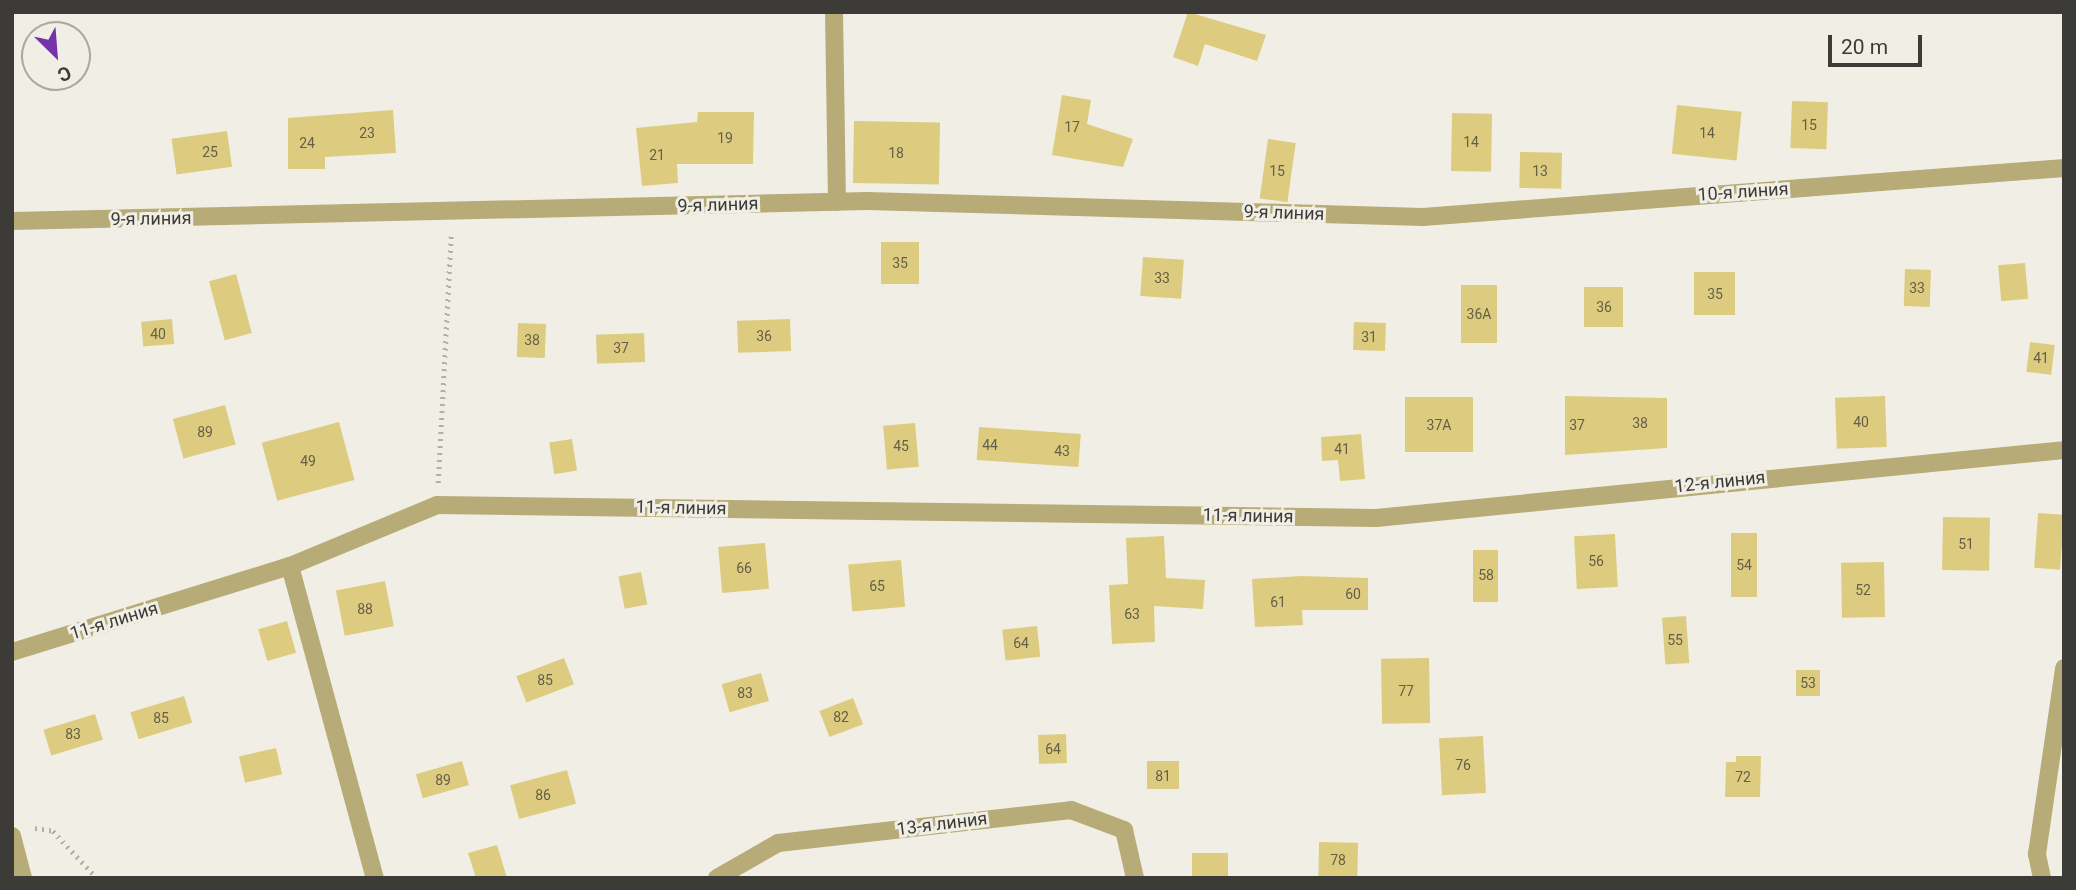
<!DOCTYPE html>
<html>
<head>
<meta charset="utf-8">
<style>
  body { margin:0 }
  #map { position:relative; width:2076px; height:890px; overflow:hidden; background:#f1efe5; font-family:Roboto,sans-serif }
  div>[style] { position:absolute }
  [style*='--x'] { left:calc(var(--x)*1px); top:calc(var(--y)*1px); width:calc(var(--w)*1px); rotate:calc(var(--a)*1deg) }
  .building>* { inset:0; background:#ddcc7f; transform-origin:0 0 }
  .path>* { height:4.5px; margin-top:-2.25px; transform-origin:0; background:repeating-linear-gradient(90deg,#b1afa8 0 2px,transparent 0 7px) }
  .service>* { height:18px; margin:-9px; padding:0 9px; transform-origin:9px; border-radius:9px; background:#b7ab77 }
  .minor>* { height:18px; margin:-9px; padding:0 9px; transform-origin:9px; border-radius:9px; background:#b7ab77 }
  span { translate:-50% -50%; white-space:nowrap; text-align:center; line-height:1.15; -webkit-text-stroke:6px #f1efe5; paint-order:stroke }
  .number-label { font-size:14px; color:#645f49 }
  .number-label span { -webkit-text-stroke-width:0 }
  .street-label { font-size:18px; color:#3c3b37 }
  .frame { position:absolute; inset:0; border:14px solid #3c3b37; pointer-events:none }
  .north { position:absolute; left:21px; top:21px; width:70px; height:70px; box-sizing:border-box; background:#f1efe5; border:2px solid #a9a79f; border-radius:50%; rotate:155deg; font-size:19px; font-weight:700; line-height:28px; text-align:center; color:#3c3b37 }
  .north::after { content:''; display:block; margin:auto; width:24px; height:32px; background:#7633a7; clip-path:polygon(50% 0,100% 100%,50% 72%,0 100%) }
  .scale { position:absolute; left:1828px; top:35px; width:94px; height:32px; box-sizing:border-box; border:4px solid #3c3b37; border-top:0; padding-left:9px; font-size:21px; line-height:24px; white-space:nowrap; color:#3c3b37; -webkit-text-stroke:5px #f1efe5; paint-order:stroke }
</style>
</head>
<body>
<div id="map">
  <div class="building">
    <i style="clip-path:polygon(1188px 12px,1266px 35px,1257px 61px,1205px 44px,1198px 66px,1173px 57px)"></i>
    <i style="clip-path:polygon(1062px 95px,1091px 100px,1087px 124px,1133px 139px,1123px 167px,1052px 155px)"></i>
    <i style="left:1792px;top:101px;width:36px;height:47px;rotate:2deg"></i>
    <i style="left:1677px;top:105px;width:65px;height:49px;rotate:6deg"></i>
    <i style="clip-path:polygon(393px 110px,396px 153px,325px 157px,325px 169px,288px 169px,288px 118px)"></i>
    <i style="clip-path:polygon(698px 112px,754px 112px,753px 164px,677px 164px,678px 183px,642px 186px,636px 128px,697px 122px)"></i>
    <i style="left:1452px;top:113px;width:40px;height:58px;rotate:1deg"></i>
    <i style="left:854px;top:121px;width:86px;height:62px;rotate:1deg"></i>
    <i style="left:227px;top:131px;width:36px;height:56px;rotate:82deg"></i>
    <i style="left:1268px;top:139px;width:28px;height:60px;rotate:8deg"></i>
    <i style="left:1520px;top:152px;width:42px;height:36px;rotate:1deg"></i>
    <i style="left:881px;top:242px;width:38px;height:42px"></i>
    <i style="left:1143px;top:257px;width:41px;height:39px;rotate:4deg"></i>
    <i style="left:2025px;top:263px;width:36px;height:27px;rotate:85deg"></i>
    <i style="left:1905px;top:269px;width:26px;height:37px;rotate:2deg"></i>
    <i style="left:1694px;top:272px;width:41px;height:43px"></i>
    <i style="left:236px;top:274px;width:61px;height:28px;rotate:75deg"></i>
    <i style="left:1497px;top:285px;width:58px;height:36px;rotate:90deg"></i>
    <i style="left:1584px;top:287px;width:39px;height:40px"></i>
    <i style="left:172px;top:319px;width:25px;height:31px;rotate:85deg"></i>
    <i style="left:790px;top:319px;width:32px;height:53px;rotate:88deg"></i>
    <i style="left:1354px;top:322px;width:32px;height:28px;rotate:2deg"></i>
    <i style="left:518px;top:323px;width:28px;height:34px;rotate:2deg"></i>
    <i style="left:644px;top:333px;width:29px;height:48px;rotate:88deg"></i>
    <i style="left:2030px;top:342px;width:25px;height:30px;rotate:7deg"></i>
    <i style="clip-path:polygon(1565px 396px,1667px 398px,1667px 448px,1565px 455px)"></i>
    <i style="left:1885px;top:396px;width:51px;height:50px;rotate:88deg"></i>
    <i style="left:1405px;top:397px;width:68px;height:55px"></i>
    <i style="left:225px;top:405px;width:41px;height:54px;rotate:75deg"></i>
    <i style="left:339px;top:422px;width:60px;height:80px;rotate:75deg"></i>
    <i style="left:915px;top:423px;width:44px;height:32px;rotate:85deg"></i>
    <i style="left:979px;top:427px;width:102px;height:33px;rotate:4deg"></i>
    <i style="clip-path:polygon(1361px 434px,1365px 479px,1340px 481px,1338px 460px,1322px 461px,1321px 437px)"></i>
    <i style="left:572px;top:439px;width:32px;height:23px;rotate:81deg"></i>
    <i style="left:2038px;top:513px;width:26px;height:55px;rotate:4deg"></i>
    <i style="left:1943px;top:517px;width:47px;height:53px;rotate:1deg"></i>
    <i style="left:1731px;top:533px;width:26px;height:64px"></i>
    <i style="left:1615px;top:534px;width:53px;height:41px;rotate:87deg"></i>
    <i style="clip-path:polygon(1164px 536px,1166px 578px,1205px 580px,1203px 609px,1154px 606px,1155px 642px,1112px 644px,1109px 585px,1128px 584px,1126px 538px)"></i>
    <i style="left:765px;top:543px;width:46px;height:47px;rotate:85deg"></i>
    <i style="left:1473px;top:550px;width:25px;height:52px"></i>
    <i style="left:901px;top:560px;width:47px;height:53px;rotate:85deg"></i>
    <i style="left:1884px;top:562px;width:55px;height:43px;rotate:89deg"></i>
    <i style="left:641px;top:572px;width:33px;height:23px;rotate:79deg"></i>
    <i style="clip-path:polygon(1301px 576px,1368px 578px,1368px 610px,1302px 610px,1303px 625px,1255px 627px,1252px 579px)"></i>
    <i style="left:385px;top:581px;width:46px;height:50px;rotate:79deg"></i>
    <i style="left:1686px;top:616px;width:47px;height:24px;rotate:86deg"></i>
    <i style="left:287px;top:621px;width:33px;height:30px;rotate:74deg"></i>
    <i style="left:1037px;top:626px;width:31px;height:35px;rotate:84deg"></i>
    <i style="left:564px;top:658px;width:28px;height:51px;rotate:69deg"></i>
    <i style="left:1429px;top:658px;width:65px;height:48px;rotate:89deg"></i>
    <i style="left:1796px;top:670px;width:24px;height:26px"></i>
    <i style="left:761px;top:673px;width:29px;height:41px;rotate:74deg"></i>
    <i style="left:184px;top:696px;width:28px;height:56px;rotate:73deg"></i>
    <i style="left:853px;top:698px;width:28px;height:36px;rotate:69deg"></i>
    <i style="left:95px;top:714px;width:27px;height:54px;rotate:73deg"></i>
    <i style="left:1066px;top:734px;width:29px;height:28px;rotate:88deg"></i>
    <i style="left:1483px;top:736px;width:57px;height:44px;rotate:87deg"></i>
    <i style="left:276px;top:748px;width:27px;height:38px;rotate:77deg"></i>
    <i style="clip-path:polygon(1736px 756px,1761px 756px,1760px 797px,1725px 797px,1726px 762px,1736px 762px)"></i>
    <i style="left:462px;top:761px;width:25px;height:48px;rotate:74deg"></i>
    <i style="left:1179px;top:761px;width:28px;height:32px;rotate:90deg"></i>
    <i style="left:567px;top:770px;width:35px;height:59px;rotate:75deg"></i>
    <i style="left:1319px;top:842px;width:39px;height:36px;rotate:1deg"></i>
    <i style="clip-path:polygon(497px 845px,507px 878px,476px 878px,468px 853px)"></i>
    <i style="left:1192px;top:853px;width:36px;height:25px"></i>
  </div>
  <div class="path">
    <i style="--x:438;--y:483;--w:250;--a:-87"></i>
    <i style="--x:35;--y:828;--w:18;--a:9"></i>
    <i style="--x:53;--y:831;--w:64;--a:46.9"></i>
  </div>
  <div class="service">
    <i style="--x:834;--y:12;--w:190;--a:89.1"></i>
    <i style="--x:290;--y:566;--w:323;--a:74.8"></i>
  </div>
  <div class="minor">
    <i style="--x:12;--y:221;--w:855;--a:-1.34"></i>
    <i style="--x:867;--y:201;--w:556;--a:1.65"></i>
    <i style="--x:1423;--y:217;--w:643;--a:-4.37"></i>
    <i style="--x:12;--y:652;--w:291;--a:-17.2"></i>
    <i style="--x:290;--y:566;--w:159;--a:-22.5"></i>
    <i style="--x:437;--y:505;--w:939;--a:0.79"></i>
    <i style="--x:1376;--y:518;--w:691;--a:-5.64"></i>
    <i style="--x:12;--y:836;--w:43;--a:75.3"></i>
    <i style="--x:717;--y:878;--w:70;--a:-29.8"></i>
    <i style="--x:778;--y:843;--w:295;--a:-6.4"></i>
    <i style="--x:1071;--y:810;--w:57;--a:20.7"></i>
    <i style="--x:1124;--y:830;--w:49;--a:77.1"></i>
    <i style="--x:2042;--y:878;--w:25;--a:-102"></i>
    <i style="--x:2037;--y:854;--w:188;--a:-81.7"></i>
  </div>
  <div class="number-label">
    <span style="left:1809px;top:125px">15</span>
    <span style="left:1072px;top:127px">17</span>
    <span style="left:367px;top:133px">23</span>
    <span style="left:1707px;top:133px">14</span>
    <span style="left:725px;top:138px">19</span>
    <span style="left:1471px;top:142px">14</span>
    <span style="left:307px;top:143px">24</span>
    <span style="left:210px;top:152px">25</span>
    <span style="left:896px;top:153px">18</span>
    <span style="left:657px;top:155px">21</span>
    <span style="left:1277px;top:171px">15</span>
    <span style="left:1540px;top:171px">13</span>
    <span style="left:900px;top:263px">35</span>
    <span style="left:1162px;top:278px">33</span>
    <span style="left:1917px;top:288px">33</span>
    <span style="left:1715px;top:294px">35</span>
    <span style="left:1604px;top:307px">36</span>
    <span style="left:1479px;top:314px">36А</span>
    <span style="left:158px;top:334px">40</span>
    <span style="left:764px;top:336px">36</span>
    <span style="left:1369px;top:337px">31</span>
    <span style="left:532px;top:340px">38</span>
    <span style="left:621px;top:348px">37</span>
    <span style="left:2041px;top:358px">41</span>
    <span style="left:1861px;top:422px">40</span>
    <span style="left:1640px;top:423px">38</span>
    <span style="left:1439px;top:425px">37А</span>
    <span style="left:1577px;top:425px">37</span>
    <span style="left:205px;top:432px">89</span>
    <span style="left:990px;top:445px">44</span>
    <span style="left:901px;top:446px">45</span>
    <span style="left:1342px;top:449px">41</span>
    <span style="left:1062px;top:451px">43</span>
    <span style="left:308px;top:461px">49</span>
    <span style="left:1966px;top:544px">51</span>
    <span style="left:1596px;top:561px">56</span>
    <span style="left:1744px;top:565px">54</span>
    <span style="left:744px;top:568px">66</span>
    <span style="left:1486px;top:575px">58</span>
    <span style="left:877px;top:586px">65</span>
    <span style="left:1863px;top:590px">52</span>
    <span style="left:1353px;top:594px">60</span>
    <span style="left:1278px;top:602px">61</span>
    <span style="left:365px;top:609px">88</span>
    <span style="left:1132px;top:614px">63</span>
    <span style="left:1675px;top:640px">55</span>
    <span style="left:1021px;top:643px">64</span>
    <span style="left:545px;top:680px">85</span>
    <span style="left:1808px;top:683px">53</span>
    <span style="left:1406px;top:691px">77</span>
    <span style="left:745px;top:693px">83</span>
    <span style="left:841px;top:717px">82</span>
    <span style="left:161px;top:718px">85</span>
    <span style="left:73px;top:734px">83</span>
    <span style="left:1053px;top:749px">64</span>
    <span style="left:1463px;top:765px">76</span>
    <span style="left:1163px;top:776px">81</span>
    <span style="left:1743px;top:777px">72</span>
    <span style="left:443px;top:780px">89</span>
    <span style="left:543px;top:795px">86</span>
    <span style="left:1338px;top:860px">78</span>
  </div>
  <div class="street-label">
    <span style="left:1743px;top:192px;rotate:-4deg">10-я линия</span>
    <span style="left:718px;top:205px;rotate:-2deg">9-я линия</span>
    <span style="left:1284px;top:213px;rotate:2deg">9-я линия</span>
    <span style="left:151px;top:219px;rotate:-1deg">9-я линия</span>
    <span style="left:1720px;top:482px;rotate:-6deg">12-я линия</span>
    <span style="left:681px;top:508px;rotate:1deg">11-я линия</span>
    <span style="left:1248px;top:516px;rotate:1deg">11-я линия</span>
    <span style="left:114px;top:621px;rotate:-17deg">11-я линия</span>
    <span style="left:942px;top:824px;rotate:-7deg">13-я линия</span>
  </div>
  <div class="frame"></div>
  <div class="north">С</div>
  <div class="scale">20 m</div>
</div>
</body>
</html>
